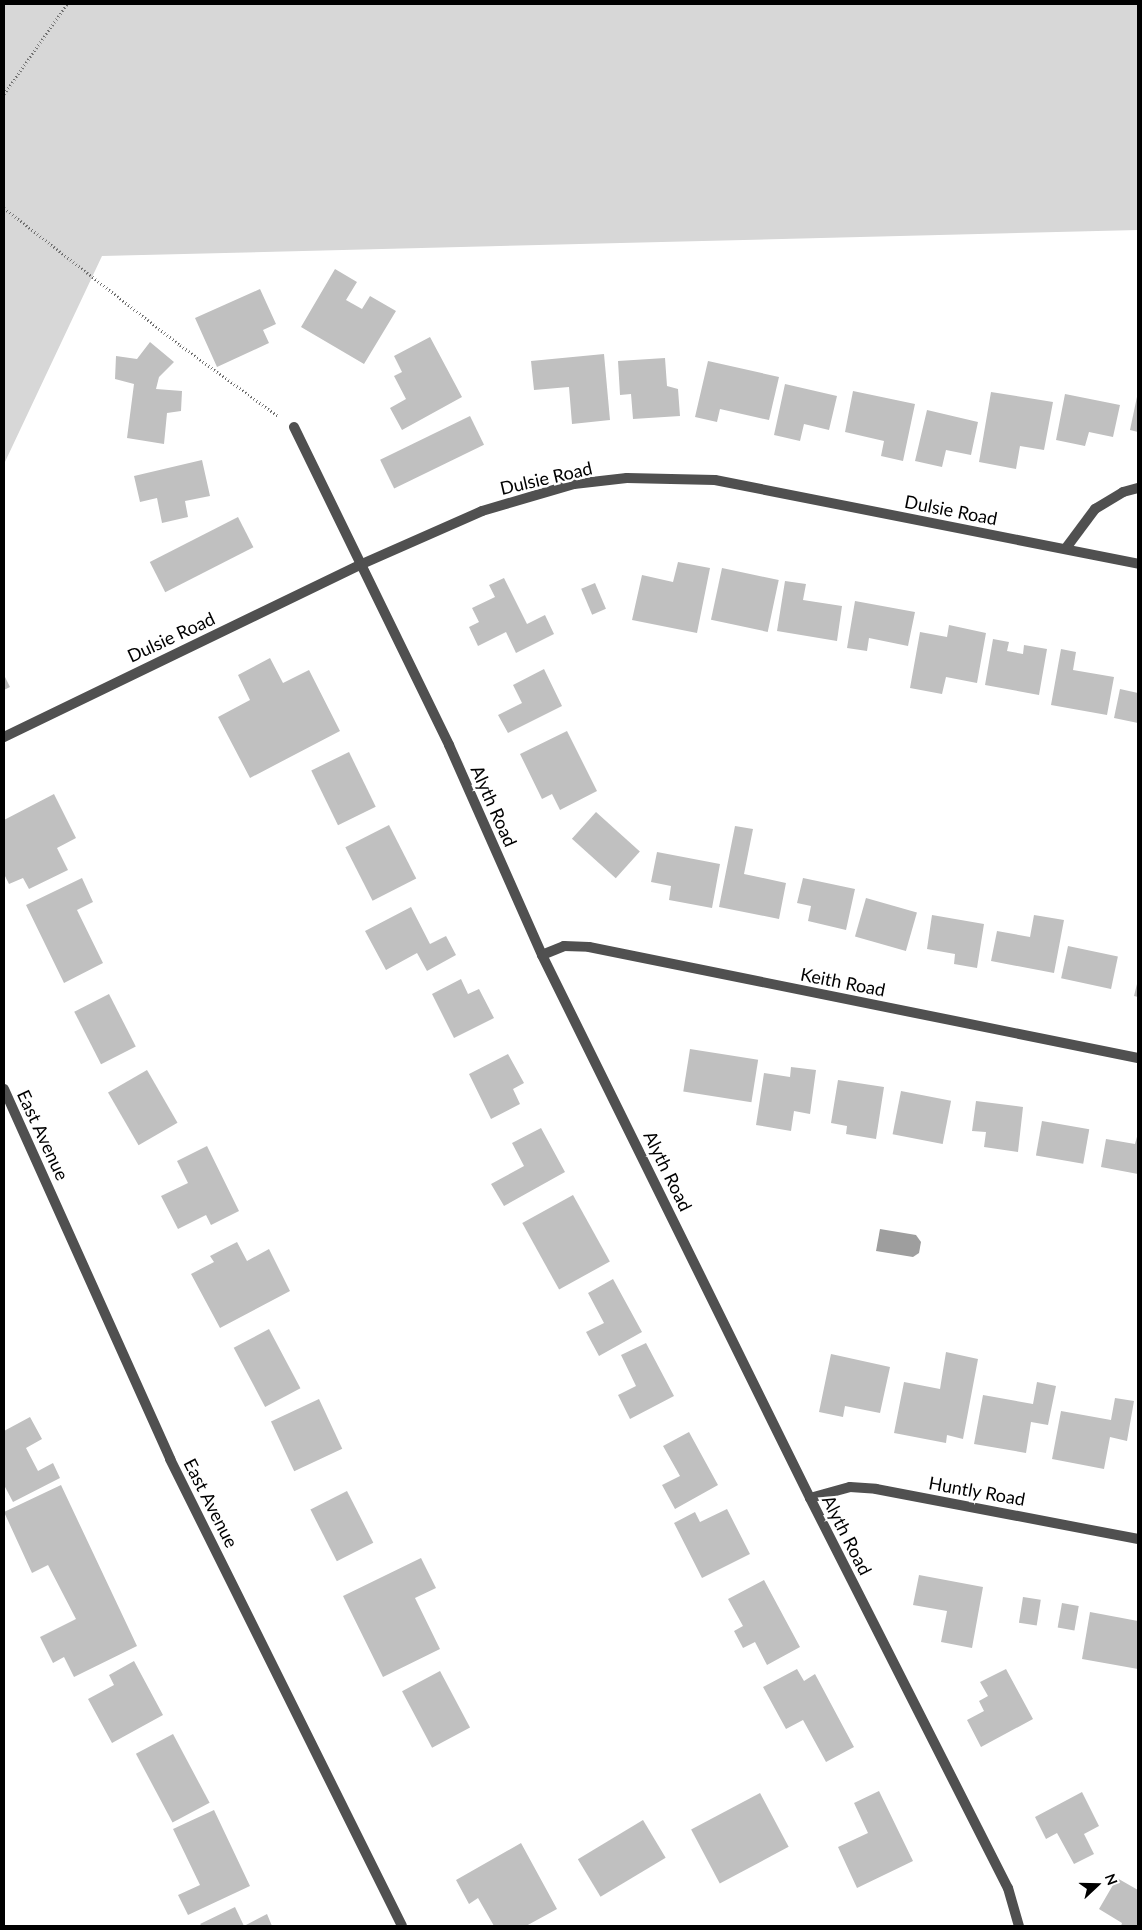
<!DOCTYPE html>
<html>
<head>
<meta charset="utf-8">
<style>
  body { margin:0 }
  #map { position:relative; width:1142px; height:1930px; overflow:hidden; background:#fff; font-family:Lato,sans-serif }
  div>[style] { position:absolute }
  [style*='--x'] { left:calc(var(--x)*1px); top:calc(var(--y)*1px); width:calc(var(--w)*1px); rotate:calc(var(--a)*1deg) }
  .green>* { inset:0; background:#d7d7d7 }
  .water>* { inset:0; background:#9e9e9e }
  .building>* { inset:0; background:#c0c0c0; transform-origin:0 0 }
  .path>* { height:3px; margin-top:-1.5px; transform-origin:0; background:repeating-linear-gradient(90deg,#727272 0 1px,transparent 0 3.5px) }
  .minor>* { height:10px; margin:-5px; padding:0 5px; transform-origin:5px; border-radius:5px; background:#505050 }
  span { translate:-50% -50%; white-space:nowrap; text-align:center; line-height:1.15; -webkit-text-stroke:5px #fff; paint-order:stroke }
  .street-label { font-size:18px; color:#000 }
  .frame { position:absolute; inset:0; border:5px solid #000; pointer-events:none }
  .north { position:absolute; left:1072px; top:1860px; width:50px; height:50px; -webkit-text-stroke:4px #fff; paint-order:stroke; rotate:69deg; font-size:14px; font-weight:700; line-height:20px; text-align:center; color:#000 }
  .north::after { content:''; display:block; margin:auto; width:18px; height:22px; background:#000; clip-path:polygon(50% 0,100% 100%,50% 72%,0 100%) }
</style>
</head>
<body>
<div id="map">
  <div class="green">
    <i style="clip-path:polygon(4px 4px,1138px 4px,1138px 230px,102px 256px,4px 464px)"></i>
  </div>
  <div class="water">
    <i style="clip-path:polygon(880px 1229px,916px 1235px,921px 1242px,919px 1253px,913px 1257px,876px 1251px)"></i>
  </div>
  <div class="building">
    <i style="clip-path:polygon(335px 269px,357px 282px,346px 300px,362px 309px,370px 296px,396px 311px,364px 364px,301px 327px)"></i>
    <i style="clip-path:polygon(260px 289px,276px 324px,263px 330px,269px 343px,217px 367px,195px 318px)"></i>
    <i style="clip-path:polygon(430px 337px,462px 397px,402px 430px,390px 408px,406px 399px,394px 376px,402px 372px,394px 356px)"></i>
    <i style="clip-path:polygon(150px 342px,174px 362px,159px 377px,156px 389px,182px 391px,181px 411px,167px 413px,164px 444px,127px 438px,134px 384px,115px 379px,116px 356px,137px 359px)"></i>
    <i style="clip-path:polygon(604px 354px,610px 420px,572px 424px,569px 387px,534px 390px,531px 361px)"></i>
    <i style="clip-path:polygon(665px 358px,667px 386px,678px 389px,680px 416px,633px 419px,631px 394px,620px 395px,618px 361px)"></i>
    <i style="clip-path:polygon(708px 361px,779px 377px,769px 420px,720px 409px,717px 422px,695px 417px)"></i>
    <i style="clip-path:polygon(785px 384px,837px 396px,829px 430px,804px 424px,800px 441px,774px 435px)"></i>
    <i style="clip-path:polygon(853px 391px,915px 404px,903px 461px,881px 456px,884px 441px,845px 432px)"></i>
    <i style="clip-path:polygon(991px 392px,1053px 402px,1044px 450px,1020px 446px,1016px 469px,979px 462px)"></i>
    <i style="clip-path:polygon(1138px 392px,1138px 432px,1130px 430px)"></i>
    <i style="clip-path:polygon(1065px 394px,1120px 405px,1113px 437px,1089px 432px,1085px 446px,1056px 440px)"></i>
    <i style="clip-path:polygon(927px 410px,978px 422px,971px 455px,946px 450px,942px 467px,915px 461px)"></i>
    <i style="left:470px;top:416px;width:32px;height:100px;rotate:64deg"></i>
    <i style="clip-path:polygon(202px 460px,210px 496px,185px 501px,188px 517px,162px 523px,157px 498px,140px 502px,134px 476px)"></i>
    <i style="left:238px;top:517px;width:34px;height:99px;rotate:63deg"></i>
    <i style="clip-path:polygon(678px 562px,710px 568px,697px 633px,632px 620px,642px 575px,673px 582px)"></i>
    <i style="left:722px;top:568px;width:58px;height:53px;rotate:12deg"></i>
    <i style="clip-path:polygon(504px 578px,527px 624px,545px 615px,554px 634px,516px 653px,506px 632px,478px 646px,469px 627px,479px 622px,472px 608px,495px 597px,489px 585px)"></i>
    <i style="clip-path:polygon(785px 581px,806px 584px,803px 600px,842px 606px,837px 641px,777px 631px)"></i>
    <i style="left:595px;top:583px;width:28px;height:15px;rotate:67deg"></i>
    <i style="clip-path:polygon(855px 601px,915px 612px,908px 646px,869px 638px,867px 651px,847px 648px)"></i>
    <i style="clip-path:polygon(949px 625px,986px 633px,977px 683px,946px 677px,942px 694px,910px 688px,920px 632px,947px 637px)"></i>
    <i style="clip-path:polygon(993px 639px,1009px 642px,1007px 651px,1023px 654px,1024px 645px,1047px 649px,1039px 695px,985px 685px)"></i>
    <i style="clip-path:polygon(1061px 649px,1076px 652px,1073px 670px,1114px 677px,1107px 715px,1051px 705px)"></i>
    <i style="clip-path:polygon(270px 658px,283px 683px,309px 670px,340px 731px,250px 778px,218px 717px,250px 700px,238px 675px)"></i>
    <i style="clip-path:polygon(544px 669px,562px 706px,508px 733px,498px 715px,522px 703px,513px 685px)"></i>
    <i style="clip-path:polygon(4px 675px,10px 687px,4px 690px)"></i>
    <i style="clip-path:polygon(1120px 689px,1138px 693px,1138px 723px,1114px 718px)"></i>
    <i style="clip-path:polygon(567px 731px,597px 791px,560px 810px,552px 794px,542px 799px,520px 754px)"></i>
    <i style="left:349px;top:752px;width:61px;height:42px;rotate:64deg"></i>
    <i style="clip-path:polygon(54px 794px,76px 838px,57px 848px,68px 870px,29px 889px,23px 878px,9px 884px,4px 874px,4px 820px)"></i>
    <i style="left:596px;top:812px;width:59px;height:36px;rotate:42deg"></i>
    <i style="left:389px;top:825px;width:60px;height:49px;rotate:63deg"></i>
    <i style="clip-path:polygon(735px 826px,753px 829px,744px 874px,786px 883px,779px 919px,719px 907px)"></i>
    <i style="clip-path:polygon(657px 852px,720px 864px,712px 908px,669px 900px,671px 886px,651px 882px)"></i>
    <i style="clip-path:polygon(82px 878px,93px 902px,77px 910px,103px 963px,64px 983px,26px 905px)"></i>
    <i style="clip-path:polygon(803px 878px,855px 889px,846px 930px,808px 921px,811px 906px,797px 903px)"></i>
    <i style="left:866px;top:898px;width:53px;height:40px;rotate:16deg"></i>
    <i style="clip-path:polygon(411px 907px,430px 944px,446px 936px,456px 955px,427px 971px,417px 953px,386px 970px,365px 931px)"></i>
    <i style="clip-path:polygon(932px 915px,984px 924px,977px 968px,954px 964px,955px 954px,927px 949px)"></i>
    <i style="clip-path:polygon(1034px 915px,1064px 920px,1054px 973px,991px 961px,997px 931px,1030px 937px)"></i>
    <i style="left:1068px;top:946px;width:51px;height:33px;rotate:12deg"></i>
    <i style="clip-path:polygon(461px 979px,468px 994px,479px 989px,494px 1018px,454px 1038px,432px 994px)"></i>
    <i style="clip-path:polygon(1138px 980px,1138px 997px,1134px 996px)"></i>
    <i style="left:109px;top:994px;width:59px;height:39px;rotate:63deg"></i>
    <i style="left:690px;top:1049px;width:69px;height:43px;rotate:9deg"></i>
    <i style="clip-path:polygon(508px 1054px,524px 1083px,513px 1089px,520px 1104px,491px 1119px,469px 1074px)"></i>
    <i style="clip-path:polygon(791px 1067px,816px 1070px,810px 1114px,794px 1111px,791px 1131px,756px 1125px,764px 1073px,790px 1077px)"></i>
    <i style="left:147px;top:1070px;width:61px;height:45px;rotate:60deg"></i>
    <i style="clip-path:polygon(838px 1080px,884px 1087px,876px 1139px,846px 1134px,847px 1126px,831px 1123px)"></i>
    <i style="left:901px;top:1091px;width:51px;height:44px;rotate:11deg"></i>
    <i style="clip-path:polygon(976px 1101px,1023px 1107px,1018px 1152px,984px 1147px,986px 1132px,972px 1131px)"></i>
    <i style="left:1042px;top:1121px;width:48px;height:35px;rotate:10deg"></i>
    <i style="clip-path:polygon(541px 1128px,565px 1172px,504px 1206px,491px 1184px,524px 1166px,512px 1143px)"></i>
    <i style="clip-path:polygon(1138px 1133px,1138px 1174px,1101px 1167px,1106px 1139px,1135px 1144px)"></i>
    <i style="clip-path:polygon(207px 1146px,239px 1211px,211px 1225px,206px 1215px,178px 1229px,161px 1196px,188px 1183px,177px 1161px)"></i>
    <i style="left:573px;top:1195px;width:76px;height:58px;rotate:61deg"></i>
    <i style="clip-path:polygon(237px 1242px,247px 1261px,269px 1249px,290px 1291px,220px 1328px,191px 1274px,214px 1262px,210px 1256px)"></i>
    <i style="clip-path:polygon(613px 1279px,642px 1332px,599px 1356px,586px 1332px,604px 1323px,588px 1293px)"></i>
    <i style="left:269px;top:1329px;width:67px;height:40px;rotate:62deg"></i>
    <i style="clip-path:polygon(646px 1343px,674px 1396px,630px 1419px,618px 1395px,636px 1386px,621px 1355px)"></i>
    <i style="clip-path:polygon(946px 1352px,978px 1359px,963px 1439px,947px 1435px,946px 1443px,894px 1433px,904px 1382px,940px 1389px)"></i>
    <i style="clip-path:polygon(831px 1354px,890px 1367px,880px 1413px,845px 1406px,843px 1417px,819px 1412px)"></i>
    <i style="clip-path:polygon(1037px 1382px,1056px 1386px,1048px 1425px,1031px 1422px,1026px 1453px,974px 1444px,983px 1395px,1033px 1404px)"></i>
    <i style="clip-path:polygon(1115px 1398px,1134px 1401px,1127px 1441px,1110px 1437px,1104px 1469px,1052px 1459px,1061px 1411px,1111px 1420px)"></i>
    <i style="left:319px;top:1399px;width:55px;height:53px;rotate:65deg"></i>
    <i style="clip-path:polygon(30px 1417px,42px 1439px,26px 1448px,38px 1471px,53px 1463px,60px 1478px,13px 1502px,4px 1485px,4px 1431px)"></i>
    <i style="clip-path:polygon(689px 1432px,718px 1485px,675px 1509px,662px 1485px,680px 1476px,663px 1446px)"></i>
    <i style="clip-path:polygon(61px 1485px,137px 1646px,74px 1677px,64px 1657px,53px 1663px,40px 1637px,76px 1619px,48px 1565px,32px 1573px,4px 1512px)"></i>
    <i style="left:347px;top:1491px;width:58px;height:41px;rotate:63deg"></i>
    <i style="clip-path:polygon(727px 1509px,750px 1554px,702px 1578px,674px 1523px,695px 1512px,700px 1522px)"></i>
    <i style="clip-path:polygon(421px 1558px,436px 1588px,415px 1598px,440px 1649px,383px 1677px,343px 1596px)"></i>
    <i style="clip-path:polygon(919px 1575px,983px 1587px,972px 1648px,941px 1642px,947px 1611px,913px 1605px)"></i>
    <i style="clip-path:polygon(764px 1580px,800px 1647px,767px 1665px,755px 1642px,743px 1648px,734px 1631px,743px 1626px,728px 1599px)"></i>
    <i style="left:1023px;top:1597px;width:18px;height:26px;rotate:9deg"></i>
    <i style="left:1062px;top:1603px;width:17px;height:25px;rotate:10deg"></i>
    <i style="clip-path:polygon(1090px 1612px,1138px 1621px,1138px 1669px,1082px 1659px)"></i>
    <i style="clip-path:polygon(134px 1661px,163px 1715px,112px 1743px,88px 1699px,114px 1685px,109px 1675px)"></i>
    <i style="clip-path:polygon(797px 1669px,804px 1681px,815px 1674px,854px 1747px,826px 1762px,803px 1720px,786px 1729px,763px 1687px)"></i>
    <i style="clip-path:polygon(1006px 1669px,1033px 1719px,981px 1747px,967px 1720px,984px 1711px,979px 1701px,988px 1696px,980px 1682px)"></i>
    <i style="left:440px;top:1671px;width:64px;height:43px;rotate:62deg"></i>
    <i style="left:173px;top:1734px;width:78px;height:42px;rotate:62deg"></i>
    <i style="clip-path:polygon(879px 1791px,913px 1861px,857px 1888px,838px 1847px,868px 1833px,854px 1803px)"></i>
    <i style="clip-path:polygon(1082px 1792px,1099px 1826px,1084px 1834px,1094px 1854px,1074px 1864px,1057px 1833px,1046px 1839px,1035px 1817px)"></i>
    <i style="left:760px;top:1793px;width:61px;height:78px;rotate:62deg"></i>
    <i style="clip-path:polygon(214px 1810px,250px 1886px,188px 1915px,178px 1895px,200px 1885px,173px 1829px)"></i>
    <i style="left:643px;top:1820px;width:44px;height:76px;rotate:59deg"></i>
    <i style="clip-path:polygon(521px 1843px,557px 1909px,526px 1926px,494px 1926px,478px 1898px,469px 1904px,456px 1880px)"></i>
    <i style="clip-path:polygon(1117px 1878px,1138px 1890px,1138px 1926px,1121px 1926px,1122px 1923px,1099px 1909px)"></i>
    <i style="clip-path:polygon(235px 1907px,244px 1926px,267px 1914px,272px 1926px,202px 1926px,200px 1924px)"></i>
  </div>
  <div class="path">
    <i style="--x:4;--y:94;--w:110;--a:-55"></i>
    <i style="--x:4;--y:208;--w:223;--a:37.9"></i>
    <i style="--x:180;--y:345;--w:121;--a:35.9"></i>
  </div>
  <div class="minor">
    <i style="--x:294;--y:427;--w:354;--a:64"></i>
    <i style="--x:449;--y:745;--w:230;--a:66.1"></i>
    <i style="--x:542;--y:955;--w:606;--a:63.73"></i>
    <i style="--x:810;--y:1498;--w:437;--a:63.1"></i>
    <i style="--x:1008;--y:1888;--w:40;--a:74"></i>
    <i style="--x:1066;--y:548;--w:49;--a:-53.4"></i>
    <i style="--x:1095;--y:509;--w:33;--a:-31"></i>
    <i style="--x:1123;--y:492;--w:16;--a:-15"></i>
    <i style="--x:4;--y:737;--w:398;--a:-25.8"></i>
    <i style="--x:362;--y:564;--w:131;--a:-23.8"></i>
    <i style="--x:482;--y:511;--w:96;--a:-16.4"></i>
    <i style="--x:574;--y:484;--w:53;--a:-6.5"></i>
    <i style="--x:627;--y:478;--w:88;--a:1.3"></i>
    <i style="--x:715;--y:480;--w:431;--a:11.2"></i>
    <i style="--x:542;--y:955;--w:24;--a:-22"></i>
    <i style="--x:564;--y:946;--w:25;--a:2"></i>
    <i style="--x:589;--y:947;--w:560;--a:11.43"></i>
    <i style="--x:4;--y:1089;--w:406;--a:65.8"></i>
    <i style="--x:170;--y:1459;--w:521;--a:63.58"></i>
    <i style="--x:810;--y:1498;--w:41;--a:-15.4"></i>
    <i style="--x:850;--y:1487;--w:26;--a:4"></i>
    <i style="--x:876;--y:1489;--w:267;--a:10.8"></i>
  </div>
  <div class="street-label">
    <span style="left:546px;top:478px;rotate:-13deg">Dulsie Road</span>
    <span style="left:951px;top:510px;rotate:11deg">Dulsie Road</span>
    <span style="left:171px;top:637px;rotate:-25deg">Dulsie Road</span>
    <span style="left:494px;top:806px;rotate:66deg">Alyth Road</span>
    <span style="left:843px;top:982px;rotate:11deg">Keith Road</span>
    <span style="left:43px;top:1135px;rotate:65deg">East Avenue</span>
    <span style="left:668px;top:1171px;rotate:64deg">Alyth Road</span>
    <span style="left:977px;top:1491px;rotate:10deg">Huntly Road</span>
    <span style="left:211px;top:1503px;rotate:63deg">East Avenue</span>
    <span style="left:847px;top:1535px;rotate:63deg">Alyth Road</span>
  </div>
  <div class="frame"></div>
  <div class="north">N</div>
</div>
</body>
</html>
